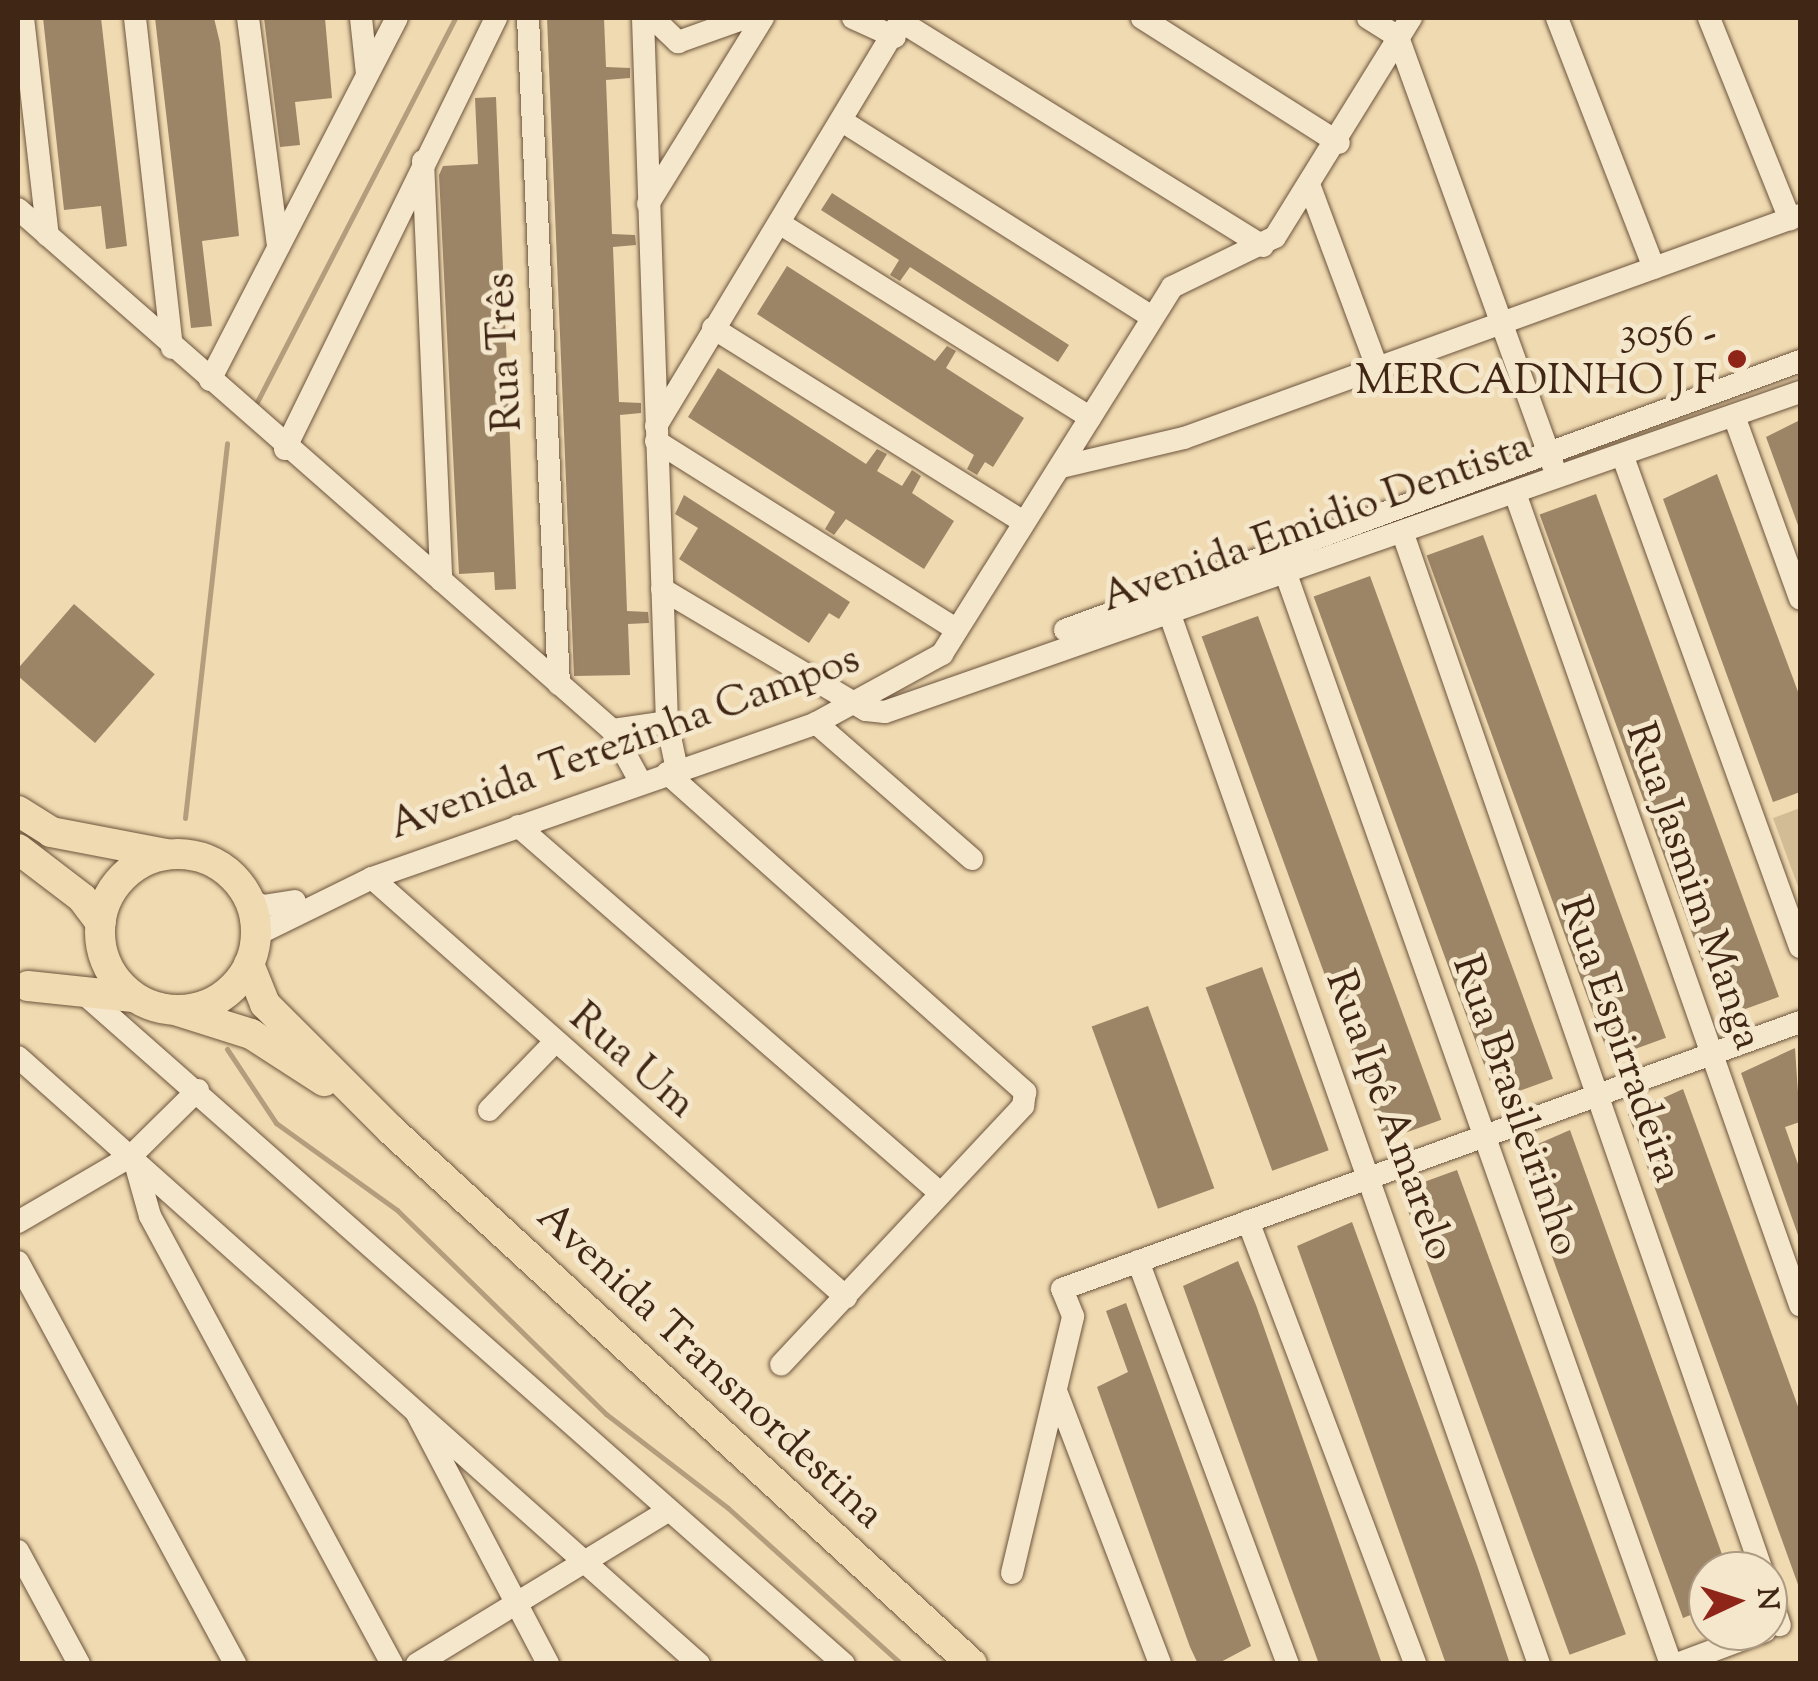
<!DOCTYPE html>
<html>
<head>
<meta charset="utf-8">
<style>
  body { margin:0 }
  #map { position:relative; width:1818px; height:1681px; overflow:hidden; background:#f0dab1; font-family:"Sorts Mill Goudy",serif }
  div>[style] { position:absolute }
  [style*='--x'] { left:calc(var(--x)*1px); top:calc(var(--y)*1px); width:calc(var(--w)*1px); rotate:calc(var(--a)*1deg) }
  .green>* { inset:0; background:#d2bc96 }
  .stream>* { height:5px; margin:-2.5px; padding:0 2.5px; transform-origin:2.5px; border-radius:2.5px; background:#b49d7c }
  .building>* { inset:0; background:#9c8466; transform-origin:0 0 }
  .roads { filter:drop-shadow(0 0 2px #6c543c) drop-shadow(0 0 2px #6c543c) }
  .minor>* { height:22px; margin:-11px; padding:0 11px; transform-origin:11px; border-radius:11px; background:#f5e7cc }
  .major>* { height:30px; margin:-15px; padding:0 15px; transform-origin:15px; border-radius:15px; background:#f0dab1 }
  .major>.ring { margin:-15px; padding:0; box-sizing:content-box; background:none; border:30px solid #f0dab1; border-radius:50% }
  .dots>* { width:28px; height:28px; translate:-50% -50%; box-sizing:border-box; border:5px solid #f5e7cc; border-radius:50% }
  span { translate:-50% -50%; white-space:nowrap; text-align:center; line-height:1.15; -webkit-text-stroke:10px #f5e7cc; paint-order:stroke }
  .poi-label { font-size:42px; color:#402715 }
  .right { translate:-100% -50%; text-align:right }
  .street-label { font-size:42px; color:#402715 }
  .frame { position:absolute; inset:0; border:20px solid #402715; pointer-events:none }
  .north { position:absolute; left:1688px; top:1551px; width:100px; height:100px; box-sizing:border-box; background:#f5e7cc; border:2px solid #ad9a83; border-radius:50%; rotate:86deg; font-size:28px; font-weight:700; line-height:40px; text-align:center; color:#402715 }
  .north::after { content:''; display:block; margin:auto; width:35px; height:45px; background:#8f2418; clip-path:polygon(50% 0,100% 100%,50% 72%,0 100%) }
</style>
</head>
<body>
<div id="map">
  <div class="green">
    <i style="clip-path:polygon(1800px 808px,1800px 892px,1773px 818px)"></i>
  </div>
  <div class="stream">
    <i style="--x:257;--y:402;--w:432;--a:-62.7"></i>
    <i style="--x:185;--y:818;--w:377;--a:-83.6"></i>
    <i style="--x:227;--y:1049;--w:89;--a:56.5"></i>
    <i style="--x:276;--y:1123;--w:149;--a:35.7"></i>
    <i style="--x:397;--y:1210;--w:292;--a:44.3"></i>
    <i style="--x:606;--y:1414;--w:154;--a:37.6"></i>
    <i style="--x:728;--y:1508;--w:233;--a:42"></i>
  </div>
  <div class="building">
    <i style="clip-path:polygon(43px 18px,101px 18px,127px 246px,106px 249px,101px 206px,64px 210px)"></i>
    <i style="clip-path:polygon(155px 18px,214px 18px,220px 43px,239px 236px,202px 241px,212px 326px,191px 328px)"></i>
    <i style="clip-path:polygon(264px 18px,325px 18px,332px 98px,295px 102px,300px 145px,280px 147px)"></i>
    <i style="clip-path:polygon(547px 18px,604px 18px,606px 67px,630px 68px,630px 78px,606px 80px,612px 234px,635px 235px,636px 245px,613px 247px,619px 402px,641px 403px,641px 413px,620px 415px,627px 611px,648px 612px,649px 623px,628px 624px,630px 675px,574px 676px)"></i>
    <i style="clip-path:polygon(496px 97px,516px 589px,495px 590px,494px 572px,459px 574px,439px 175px,443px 166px,478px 164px,475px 98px)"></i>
    <i style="clip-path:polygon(832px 193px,1069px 345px,1058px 362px,910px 267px,900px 281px,890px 275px,899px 260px,821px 210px)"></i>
    <i style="clip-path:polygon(787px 266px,935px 361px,947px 346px,956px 351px,946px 368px,1024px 418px,993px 467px,985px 462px,977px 475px,967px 469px,974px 455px,757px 314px)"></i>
    <i style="clip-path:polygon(718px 368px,866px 464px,877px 449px,887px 454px,877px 471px,902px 486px,912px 470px,921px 476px,912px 493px,954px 521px,924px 569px,846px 519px,834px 535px,825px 529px,835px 512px,688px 417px)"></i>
    <i style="clip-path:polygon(1800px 420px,1800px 527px,1799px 528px,1766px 437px)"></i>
    <i style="clip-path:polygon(1717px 474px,1800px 697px,1800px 792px,1773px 802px,1663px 499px)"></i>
    <i style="left:1596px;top:494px;width:535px;height:60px;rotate:70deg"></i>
    <i style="clip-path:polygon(684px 495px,850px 602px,839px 619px,829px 613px,809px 643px,679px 559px,698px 528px,675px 514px)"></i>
    <i style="left:1483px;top:535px;width:535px;height:60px;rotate:70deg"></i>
    <i style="left:1370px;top:576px;width:535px;height:60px;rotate:70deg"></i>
    <i style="left:74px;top:604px;width:107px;height:91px;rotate:41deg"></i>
    <i style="left:1258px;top:616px;width:536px;height:60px;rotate:70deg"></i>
    <i style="left:1262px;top:967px;width:195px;height:60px;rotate:70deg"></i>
    <i style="left:1148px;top:1006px;width:194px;height:60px;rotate:70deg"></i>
    <i style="clip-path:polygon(1795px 1048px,1800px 1122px,1785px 1127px,1800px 1170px,1798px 1235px,1741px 1073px)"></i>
    <i style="clip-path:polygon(1683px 1089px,1800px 1412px,1800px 1590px,1628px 1114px)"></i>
    <i style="clip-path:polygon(1570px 1130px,1728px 1571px,1708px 1571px,1708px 1608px,1683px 1618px,1515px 1154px)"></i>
    <i style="left:1457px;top:1170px;width:494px;height:60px;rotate:70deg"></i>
    <i style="clip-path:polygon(1352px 1222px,1477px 1565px,1510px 1664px,1446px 1664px,1347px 1385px,1297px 1246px)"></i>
    <i style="clip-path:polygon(1238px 1261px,1256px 1305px,1382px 1664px,1319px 1664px,1292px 1590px,1183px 1286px)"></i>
    <i style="clip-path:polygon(1126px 1303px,1251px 1646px,1217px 1664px,1198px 1664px,1190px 1647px,1097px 1387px,1128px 1372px,1106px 1311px)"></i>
  </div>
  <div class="roads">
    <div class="minor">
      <i style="--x:23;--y:18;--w:219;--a:83.5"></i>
      <i style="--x:135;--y:18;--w:332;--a:83.6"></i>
      <i style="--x:248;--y:18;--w:231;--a:82.5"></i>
      <i style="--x:361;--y:18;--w:56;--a:83.9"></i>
      <i style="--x:528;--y:18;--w:667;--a:87.34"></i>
      <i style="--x:643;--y:18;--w:704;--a:88.05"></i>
      <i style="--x:667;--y:722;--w:49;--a:78.2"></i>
      <i style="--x:653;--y:18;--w:35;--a:44"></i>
      <i style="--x:678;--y:42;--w:71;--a:-19.7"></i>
      <i style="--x:853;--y:18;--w:46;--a:24.3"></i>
      <i style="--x:1142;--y:18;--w:233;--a:32.4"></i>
      <i style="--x:1368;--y:18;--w:36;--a:32"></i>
      <i style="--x:1398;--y:37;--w:455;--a:70.1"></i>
      <i style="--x:1557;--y:18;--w:268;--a:68.8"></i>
      <i style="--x:1709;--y:18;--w:217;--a:68.1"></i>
      <i style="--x:900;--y:21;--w:427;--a:31.8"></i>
      <i style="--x:842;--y:121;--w:367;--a:32.3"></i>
      <i style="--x:423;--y:161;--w:420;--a:87.5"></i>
      <i style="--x:1310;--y:187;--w:192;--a:69.6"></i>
      <i style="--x:648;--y:204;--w:219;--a:-58.3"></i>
      <i style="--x:18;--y:209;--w:790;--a:41.25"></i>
      <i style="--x:612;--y:730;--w:60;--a:61.3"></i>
      <i style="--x:779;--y:223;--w:367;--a:32"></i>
      <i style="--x:713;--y:328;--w:366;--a:32"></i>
      <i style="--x:210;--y:380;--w:407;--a:-62.7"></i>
      <i style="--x:1734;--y:416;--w:194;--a:70.1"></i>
      <i style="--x:656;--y:426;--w:476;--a:-58.9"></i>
      <i style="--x:656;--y:441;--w:355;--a:32.1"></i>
      <i style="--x:285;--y:449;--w:480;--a:-63.9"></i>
      <i style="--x:1623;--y:457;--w:521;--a:70.14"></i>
      <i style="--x:1061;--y:467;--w:126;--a:-13.3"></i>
      <i style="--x:1184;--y:438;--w:655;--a:-19.9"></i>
      <i style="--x:1515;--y:493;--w:861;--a:70.66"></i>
      <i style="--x:1403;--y:534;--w:1097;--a:70.9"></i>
      <i style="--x:1286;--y:574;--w:1156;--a:70.55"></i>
      <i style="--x:662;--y:589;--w:237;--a:30.7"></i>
      <i style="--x:866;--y:710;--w:19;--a:6"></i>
      <i style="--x:885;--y:712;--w:969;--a:-19.28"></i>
      <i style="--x:1163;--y:595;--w:1133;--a:70.62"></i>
      <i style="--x:1065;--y:630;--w:783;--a:-20.1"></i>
      <i style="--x:816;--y:723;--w:207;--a:41.1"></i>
      <i style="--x:612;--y:730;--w:56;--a:-8.3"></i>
      <i style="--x:667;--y:773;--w:480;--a:41.7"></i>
      <i style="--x:1025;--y:1092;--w:14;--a:98"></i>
      <i style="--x:1023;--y:1106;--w:354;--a:133.1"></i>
      <i style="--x:518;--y:826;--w:558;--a:41"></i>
      <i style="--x:372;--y:878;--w:633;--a:41.48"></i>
      <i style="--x:249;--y:899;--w:16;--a:27"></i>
      <i style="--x:263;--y:906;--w:32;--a:-9"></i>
      <i style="--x:256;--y:935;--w:129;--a:-26.2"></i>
      <i style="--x:372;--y:878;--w:470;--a:-19.2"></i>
      <i style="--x:816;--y:723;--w:144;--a:-28.7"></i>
      <i style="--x:942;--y:654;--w:433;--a:-57.9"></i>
      <i style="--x:1172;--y:287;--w:114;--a:-25.9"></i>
      <i style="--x:1275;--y:237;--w:258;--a:-58.2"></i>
      <i style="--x:81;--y:991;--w:1017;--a:41.41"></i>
      <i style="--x:18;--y:1057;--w:912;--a:41.71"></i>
      <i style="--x:489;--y:1110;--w:91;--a:-45.9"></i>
      <i style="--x:134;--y:1159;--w:59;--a:74.3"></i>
      <i style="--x:150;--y:1216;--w:509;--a:61.62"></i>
      <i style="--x:1248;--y:1221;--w:473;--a:69.3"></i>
      <i style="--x:18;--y:1222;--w:131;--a:-30.3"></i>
      <i style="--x:131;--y:1156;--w:94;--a:-44.6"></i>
      <i style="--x:1138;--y:1261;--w:430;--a:69.6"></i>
      <i style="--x:18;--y:1262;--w:457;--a:61.6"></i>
      <i style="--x:1056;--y:1391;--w:292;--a:69.1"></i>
      <i style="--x:417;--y:1414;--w:282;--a:62.3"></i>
      <i style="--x:18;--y:1551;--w:128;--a:61.6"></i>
      <i style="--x:1012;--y:1573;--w:264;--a:-76.6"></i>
      <i style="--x:1073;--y:1316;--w:29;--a:-112"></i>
      <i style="--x:1062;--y:1289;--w:785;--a:-19.89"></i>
      <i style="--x:1768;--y:1589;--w:38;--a:72"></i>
      <i style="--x:417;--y:1664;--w:295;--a:-31.4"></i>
      <i style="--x:1677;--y:1664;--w:94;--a:-20.6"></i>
    </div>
    <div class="major">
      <i style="--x:18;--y:811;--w:39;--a:32"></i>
      <i style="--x:51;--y:832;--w:117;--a:10.8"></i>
      <i style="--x:18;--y:849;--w:81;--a:37.4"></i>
      <i style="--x:82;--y:898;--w:31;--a:53"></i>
      <i class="ring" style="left:100px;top:854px;width:126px;height:126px"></i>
      <i style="--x:249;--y:964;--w:43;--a:68.2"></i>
      <i style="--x:265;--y:1004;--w:178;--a:45"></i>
      <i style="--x:391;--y:1130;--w:789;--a:42.59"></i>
      <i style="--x:28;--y:986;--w:106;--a:6"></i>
      <i style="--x:178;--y:1011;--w:77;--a:17.5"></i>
      <i style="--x:251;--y:1034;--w:87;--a:32.8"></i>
    </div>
  </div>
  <div class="dots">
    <i style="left:1737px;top:359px;background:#8f2418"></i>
  </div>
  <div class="poi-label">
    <span class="right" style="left:1717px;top:359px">3056 -<br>MERCADINHO J F</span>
  </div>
  <div class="street-label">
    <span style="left:506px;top:352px;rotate:-93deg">Rua Três</span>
    <span style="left:1317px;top:524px;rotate:-20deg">Avenida Emidio Dentista</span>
    <span style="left:625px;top:744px;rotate:-20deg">Avenida Terezinha Campos</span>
    <span style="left:1692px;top:887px;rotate:71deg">Rua Jasmim Manga</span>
    <span style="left:1619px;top:1040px;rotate:71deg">Rua Espirradeira</span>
    <span style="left:631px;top:1062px;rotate:41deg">Rua Um</span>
    <span style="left:1514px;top:1106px;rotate:71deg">Rua Brasileirinho</span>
    <span style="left:1388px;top:1116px;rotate:70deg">Rua Ipê Amarelo</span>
    <span style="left:709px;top:1367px;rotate:43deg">Avenida Transnordestina</span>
  </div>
  <div class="frame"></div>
  <div class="north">N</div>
</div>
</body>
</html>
